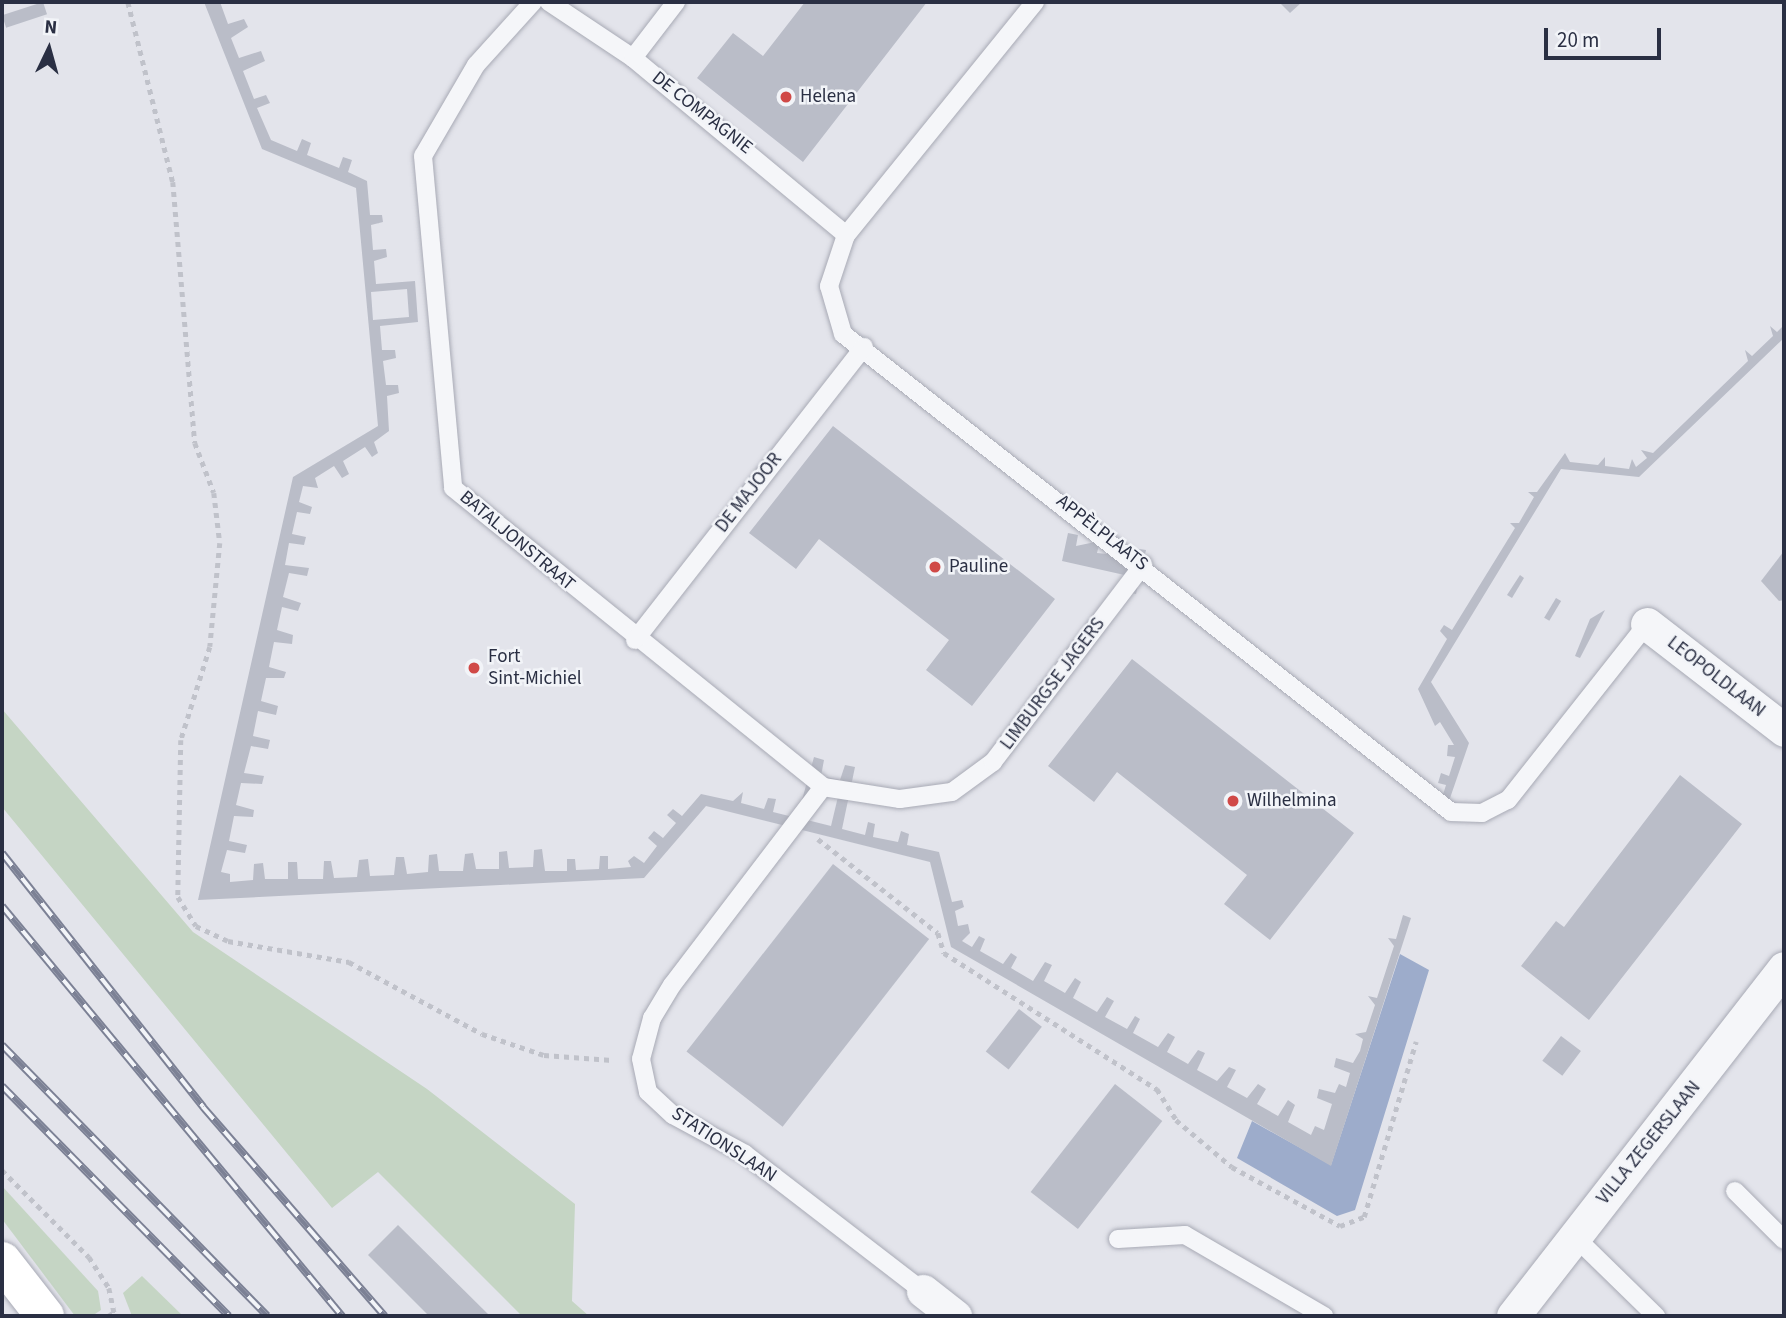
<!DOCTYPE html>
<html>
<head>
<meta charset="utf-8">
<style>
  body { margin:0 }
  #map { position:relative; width:1786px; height:1318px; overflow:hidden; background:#e3e4eb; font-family:"Source Sans 3",sans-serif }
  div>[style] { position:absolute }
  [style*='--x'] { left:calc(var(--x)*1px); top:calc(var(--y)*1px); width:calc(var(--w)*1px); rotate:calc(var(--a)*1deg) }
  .green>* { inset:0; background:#c5d5c4 }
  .water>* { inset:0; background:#9daccb }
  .building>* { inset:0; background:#babdc8; transform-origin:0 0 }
  .path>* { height:4.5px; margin-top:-2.25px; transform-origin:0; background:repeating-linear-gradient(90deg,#c0c2ca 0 5px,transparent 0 10px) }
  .roads { filter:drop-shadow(0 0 2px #a8aab5) drop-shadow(0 0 2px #a8aab5) }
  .lane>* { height:18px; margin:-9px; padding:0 9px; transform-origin:9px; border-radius:9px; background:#f5f6f9 }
  .street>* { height:33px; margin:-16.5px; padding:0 16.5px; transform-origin:16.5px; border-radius:16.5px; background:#f5f6f9 }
  .secondary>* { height:38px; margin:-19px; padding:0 19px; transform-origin:19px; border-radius:19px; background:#fff }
  .rail>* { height:8px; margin-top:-4px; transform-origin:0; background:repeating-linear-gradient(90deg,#f2f4f8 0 16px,#7c8195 0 32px); box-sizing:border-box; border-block:2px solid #7c8195 }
  .dots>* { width:19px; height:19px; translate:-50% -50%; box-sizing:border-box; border:4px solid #f2f4f8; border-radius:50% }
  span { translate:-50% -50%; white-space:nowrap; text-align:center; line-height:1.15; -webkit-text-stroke:5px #f2f4f8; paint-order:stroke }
  .poi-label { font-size:19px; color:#2a2f43 }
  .left { translate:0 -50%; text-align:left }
  .street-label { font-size:19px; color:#2a2f43 }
  .frame { position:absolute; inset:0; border:4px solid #2a2f43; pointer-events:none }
  .north { position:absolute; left:14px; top:14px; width:70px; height:70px; -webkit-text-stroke:5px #f2f4f8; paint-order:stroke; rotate:5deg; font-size:19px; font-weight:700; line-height:28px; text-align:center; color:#2a2f43 }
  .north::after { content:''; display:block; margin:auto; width:24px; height:32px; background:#2a2f43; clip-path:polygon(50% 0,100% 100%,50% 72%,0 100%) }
  .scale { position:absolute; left:1544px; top:28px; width:117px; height:32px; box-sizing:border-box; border:4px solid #2a2f43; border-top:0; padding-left:9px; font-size:21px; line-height:24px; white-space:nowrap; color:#2a2f43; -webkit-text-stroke:5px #f2f4f8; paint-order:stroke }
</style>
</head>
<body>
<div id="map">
  <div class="green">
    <i style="clip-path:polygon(2px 709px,193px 932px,427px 1089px,575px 1204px,572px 1301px,589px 1316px,522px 1316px,378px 1172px,332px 1208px,2px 807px)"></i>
    <i style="clip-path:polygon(2px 1186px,98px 1291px,101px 1310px,92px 1316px,75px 1316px,2px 1219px)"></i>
    <i style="clip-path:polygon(142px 1276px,183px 1316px,132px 1316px,123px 1293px)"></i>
  </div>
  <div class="water">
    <i style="clip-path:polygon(1400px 954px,1429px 970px,1355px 1210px,1337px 1216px,1237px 1158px,1252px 1121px,1331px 1165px)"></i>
  </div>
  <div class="building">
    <i style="left:43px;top:2px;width:13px;height:43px;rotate:72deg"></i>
    <i style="clip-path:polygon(evenodd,204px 2px,220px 2px,228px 24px,244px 19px,248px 27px,231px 38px,239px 58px,261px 51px,265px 61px,243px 71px,254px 99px,266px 95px,270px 103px,257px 108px,271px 140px,297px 151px,302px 139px,311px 143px,307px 155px,339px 168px,343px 157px,352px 160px,348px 172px,367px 181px,370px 215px,382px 215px,383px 222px,371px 225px,373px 250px,386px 249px,387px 257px,374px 261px,376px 284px,415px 281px,418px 322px,380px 326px,382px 350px,395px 350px,396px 358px,383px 361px,386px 385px,398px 385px,399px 393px,387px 396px,389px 431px,374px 442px,378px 453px,372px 457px,365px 447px,343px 461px,349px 474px,342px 478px,334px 466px,315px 478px,318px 488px,303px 486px,299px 502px,312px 507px,310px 514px,297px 512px,292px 534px,306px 537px,304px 545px,289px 543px,285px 565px,309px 568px,307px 576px,289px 573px,283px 597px,301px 603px,298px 611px,282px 607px,277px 630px,293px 635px,292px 644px,274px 642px,269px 667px,286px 672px,284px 678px,266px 678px,261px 701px,278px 706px,276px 715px,258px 711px,253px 736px,270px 740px,268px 749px,251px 746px,244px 773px,264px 776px,262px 784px,241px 783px,236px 805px,254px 810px,253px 817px,234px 816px,229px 841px,247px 845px,245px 853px,227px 850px,221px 872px,230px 874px,230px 882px,253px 880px,254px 864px,263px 863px,265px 879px,288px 879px,288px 862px,297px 862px,298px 879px,323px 879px,324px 861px,331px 861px,334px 878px,357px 877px,359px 860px,368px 859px,370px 876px,394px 875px,396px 857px,404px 857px,407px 874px,428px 872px,429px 855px,437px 854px,439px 871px,463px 871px,465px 854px,473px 853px,476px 869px,499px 869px,499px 852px,507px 851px,509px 868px,533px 867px,534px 850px,542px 849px,545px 871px,567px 871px,567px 859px,575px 859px,576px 870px,599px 869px,600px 856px,608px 856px,608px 869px,631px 867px,628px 861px,634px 856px,644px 863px,657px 846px,648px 838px,654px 831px,663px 838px,676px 823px,667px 815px,673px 809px,682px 816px,701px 794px,733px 801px,743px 792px,741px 803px,764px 809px,768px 798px,776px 799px,773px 812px,797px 818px,814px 757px,824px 760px,821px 776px,840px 780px,845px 765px,855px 767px,842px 829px,865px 835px,868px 822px,875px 824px,873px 837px,898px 842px,901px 831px,909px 834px,907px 845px,939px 852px,952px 902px,962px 900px,964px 907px,955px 911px,958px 926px,968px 924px,970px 933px,962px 941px,972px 947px,979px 936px,985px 939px,980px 951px,1003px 964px,1011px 953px,1017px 957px,1011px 968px,1033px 981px,1045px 962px,1052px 965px,1044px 981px,1065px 993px,1075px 978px,1081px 982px,1073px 998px,1097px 1012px,1107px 997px,1114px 1001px,1105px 1017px,1127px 1029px,1135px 1016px,1140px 1019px,1133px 1033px,1158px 1047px,1168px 1033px,1175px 1037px,1167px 1052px,1188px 1064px,1198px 1050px,1205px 1053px,1197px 1070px,1217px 1081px,1229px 1067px,1236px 1070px,1227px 1087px,1247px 1098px,1258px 1084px,1266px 1089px,1257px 1104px,1278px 1116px,1288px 1100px,1295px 1105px,1288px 1122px,1311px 1135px,1315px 1126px,1324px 1130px,1332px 1104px,1317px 1098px,1319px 1089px,1335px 1093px,1339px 1084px,1346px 1087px,1350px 1073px,1334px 1067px,1336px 1058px,1353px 1063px,1360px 1051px,1363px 1039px,1355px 1034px,1366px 1032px,1375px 1005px,1368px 996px,1377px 998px,1394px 946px,1388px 938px,1396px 939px,1403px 915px,1411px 918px,1331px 1166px,951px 947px,930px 862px,706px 806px,644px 878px,198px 900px,293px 477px,378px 426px,356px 188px,262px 149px,204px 2px,407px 289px,409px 317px,373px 320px,371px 292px,407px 289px,204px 2px,817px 778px,841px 784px,831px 826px,807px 820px,817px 778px)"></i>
    <i style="clip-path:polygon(805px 2px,927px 2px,803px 162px,697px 78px,733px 33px,763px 56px)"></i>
    <i style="clip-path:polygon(1279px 2px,1302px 2px,1290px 13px)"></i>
    <i style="clip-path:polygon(1784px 325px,1784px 338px,1639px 477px,1561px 469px,1431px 682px,1469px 743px,1448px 804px,1441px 801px,1446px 785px,1438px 783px,1441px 773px,1449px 776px,1455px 757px,1447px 756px,1448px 745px,1454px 745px,1440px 722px,1435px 726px,1418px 689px,1447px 639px,1440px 631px,1444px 625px,1452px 630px,1515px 528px,1510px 523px,1519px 523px,1534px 497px,1528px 492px,1537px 492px,1565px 453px,1570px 462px,1598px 465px,1605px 457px,1605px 466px,1629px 469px,1632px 459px,1636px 467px,1647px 458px,1641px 450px,1653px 453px,1748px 361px,1745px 350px,1752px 356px,1773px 336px,1770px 326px,1777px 332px)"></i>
    <i style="clip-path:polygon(833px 426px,1055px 599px,972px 706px,926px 670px,949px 640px,819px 539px,796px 569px,749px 533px)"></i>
    <i style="clip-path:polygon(1068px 533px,1078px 535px,1076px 546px,1100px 541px,1097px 553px,1107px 554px,1110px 543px,1129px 559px,1132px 548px,1146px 550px,1136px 594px,1126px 592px,1129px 576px,1062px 561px)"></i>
    <i style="clip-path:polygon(1784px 551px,1784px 600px,1779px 601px,1761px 581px)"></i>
    <i style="clip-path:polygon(1520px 575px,1524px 578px,1512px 598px,1507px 595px)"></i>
    <i style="left:1556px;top:598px;width:6px;height:23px;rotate:31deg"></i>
    <i style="clip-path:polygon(1605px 610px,1580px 658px,1575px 656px,1590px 619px)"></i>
    <i style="clip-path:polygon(1132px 659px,1354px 833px,1270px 940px,1224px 904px,1247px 875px,1117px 772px,1094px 802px,1048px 766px)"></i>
    <i style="clip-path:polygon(1680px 775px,1742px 824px,1589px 1020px,1521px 966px,1556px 921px,1564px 927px)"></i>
    <i style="left:833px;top:864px;width:122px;height:238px;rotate:38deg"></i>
    <i style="left:1019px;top:1009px;width:29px;height:54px;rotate:38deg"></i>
    <i style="left:1561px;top:1036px;width:25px;height:31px;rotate:37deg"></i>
    <i style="left:1115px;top:1084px;width:60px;height:137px;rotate:38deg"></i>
    <i style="clip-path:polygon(398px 1225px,490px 1316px,429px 1316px,368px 1255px)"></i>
  </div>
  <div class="path">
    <i style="--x:128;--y:2;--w:186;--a:76"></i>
    <i style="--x:173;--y:182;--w:262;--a:85.2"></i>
    <i style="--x:195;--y:443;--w:53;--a:69.2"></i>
    <i style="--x:214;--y:493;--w:50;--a:83.2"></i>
    <i style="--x:220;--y:543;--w:104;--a:95.5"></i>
    <i style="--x:210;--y:647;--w:97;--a:107.3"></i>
    <i style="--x:181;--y:740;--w:157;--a:91.1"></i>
    <i style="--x:178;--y:897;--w:34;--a:58"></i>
    <i style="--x:196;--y:926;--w:35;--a:25"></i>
    <i style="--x:228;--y:941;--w:123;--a:9.8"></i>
    <i style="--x:349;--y:962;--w:151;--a:28.4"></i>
    <i style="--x:482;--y:1034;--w:65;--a:18.7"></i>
    <i style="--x:544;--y:1055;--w:68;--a:4.2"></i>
    <i style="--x:818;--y:839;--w:152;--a:38.1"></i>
    <i style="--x:938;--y:933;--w:21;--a:73"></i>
    <i style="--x:944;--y:953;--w:253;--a:32.6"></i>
    <i style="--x:1157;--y:1089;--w:36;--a:58"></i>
    <i style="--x:1176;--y:1120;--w:73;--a:40"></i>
    <i style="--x:1232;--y:1167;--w:123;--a:28.6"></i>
    <i style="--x:1340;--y:1226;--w:26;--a:-21"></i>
    <i style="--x:1364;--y:1217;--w:183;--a:-73.5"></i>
    <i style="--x:2;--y:1170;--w:123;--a:45"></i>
    <i style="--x:89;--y:1257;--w:37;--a:57"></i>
    <i style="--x:109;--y:1288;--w:29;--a:78"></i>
    <i style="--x:108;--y:1316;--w:7;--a:-34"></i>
  </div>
  <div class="roads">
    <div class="lane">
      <i style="--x:533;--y:2;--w:85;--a:132.1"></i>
      <i style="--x:476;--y:65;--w:105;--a:120.2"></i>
      <i style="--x:423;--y:156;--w:333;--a:84.8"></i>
      <i style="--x:453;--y:488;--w:476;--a:38.9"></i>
      <i style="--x:823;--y:787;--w:78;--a:8.9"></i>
      <i style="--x:900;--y:799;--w:52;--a:-7.7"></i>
      <i style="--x:952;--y:792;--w:51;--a:-36.2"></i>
      <i style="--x:993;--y:762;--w:248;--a:-52.7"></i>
      <i style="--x:549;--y:2;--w:101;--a:33.7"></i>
      <i style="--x:633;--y:58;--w:277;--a:39.7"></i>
      <i style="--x:1035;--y:2;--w:300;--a:129"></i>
      <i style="--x:846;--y:235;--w:54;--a:108.4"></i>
      <i style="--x:829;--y:286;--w:50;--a:73.7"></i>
      <i style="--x:843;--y:334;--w:773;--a:38.17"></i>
      <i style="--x:1451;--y:812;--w:31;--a:2"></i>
      <i style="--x:1482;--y:813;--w:29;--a:-27"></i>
      <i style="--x:1508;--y:800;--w:224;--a:-51.7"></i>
      <i style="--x:633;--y:58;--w:71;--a:-52.5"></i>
      <i style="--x:635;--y:640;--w:372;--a:-52"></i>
      <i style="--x:823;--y:787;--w:249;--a:127.3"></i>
      <i style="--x:672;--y:985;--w:39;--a:121"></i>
      <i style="--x:652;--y:1018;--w:42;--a:105"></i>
      <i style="--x:641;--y:1059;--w:34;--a:78"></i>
      <i style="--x:648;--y:1092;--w:34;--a:43"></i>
      <i style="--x:673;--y:1115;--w:82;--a:28.4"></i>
      <i style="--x:745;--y:1154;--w:225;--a:37.6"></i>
      <i style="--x:1735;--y:1191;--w:69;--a:45"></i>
      <i style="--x:1574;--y:1236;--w:115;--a:44.3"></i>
      <i style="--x:1118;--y:1239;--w:67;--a:-3.4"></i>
      <i style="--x:1185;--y:1235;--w:161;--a:30.2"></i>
    </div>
    <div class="street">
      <i style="--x:1647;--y:624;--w:173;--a:37.7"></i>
      <i style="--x:923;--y:1291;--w:41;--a:38"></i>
      <i style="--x:1513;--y:1316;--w:441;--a:-52.1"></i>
    </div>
    <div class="secondary">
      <i style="--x:2;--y:1261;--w:70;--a:52"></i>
    </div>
  </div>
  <div class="rail">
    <i style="--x:2;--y:853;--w:324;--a:51.6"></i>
    <i style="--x:203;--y:1107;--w:277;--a:49"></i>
    <i style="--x:2;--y:906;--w:533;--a:50.33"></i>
    <i style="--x:2;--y:1045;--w:379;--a:45.6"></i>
    <i style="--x:2;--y:1086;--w:323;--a:45.4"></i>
  </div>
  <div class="dots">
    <i style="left:786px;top:97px;background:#d04947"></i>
    <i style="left:935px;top:567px;background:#d04947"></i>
    <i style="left:474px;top:668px;background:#d04947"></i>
    <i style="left:1233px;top:801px;background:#d04947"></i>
  </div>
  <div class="poi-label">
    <span class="left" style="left:800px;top:97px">Helena</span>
    <span class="left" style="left:949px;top:567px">Pauline</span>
    <span class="left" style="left:488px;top:668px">Fort<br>Sint-Michiel</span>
    <span class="left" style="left:1247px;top:801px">Wilhelmina</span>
  </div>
  <div class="street-label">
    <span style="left:702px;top:113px;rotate:38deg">DE COMPAGNIE</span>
    <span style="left:749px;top:493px;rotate:-52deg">DE MAJOOR</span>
    <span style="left:1102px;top:533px;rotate:38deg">APPÈLPLAATS</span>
    <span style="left:517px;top:541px;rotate:40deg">BATALJONSTRAAT</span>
    <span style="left:1716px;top:677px;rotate:38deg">LEOPOLDLAAN</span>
    <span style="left:1053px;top:684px;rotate:-53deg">LIMBURGSE JAGERS</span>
    <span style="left:1649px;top:1143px;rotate:-51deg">VILLA ZEGERSLAAN</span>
    <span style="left:724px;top:1145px;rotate:33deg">STATIONSLAAN</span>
  </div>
  <div class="frame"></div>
  <div class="north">N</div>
  <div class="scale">20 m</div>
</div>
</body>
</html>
